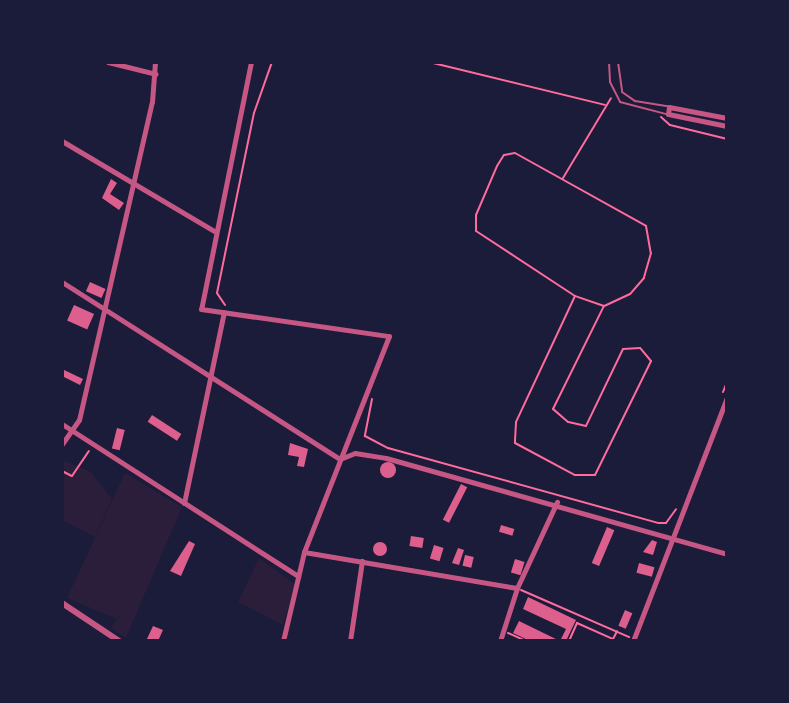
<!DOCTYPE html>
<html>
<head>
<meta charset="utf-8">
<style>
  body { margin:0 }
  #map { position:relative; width:789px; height:703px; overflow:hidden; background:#1b1b3a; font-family:"Open Sans",sans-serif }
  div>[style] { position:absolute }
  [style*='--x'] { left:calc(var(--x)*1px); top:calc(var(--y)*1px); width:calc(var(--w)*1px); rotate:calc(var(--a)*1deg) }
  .green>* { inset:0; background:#2a1e3b }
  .building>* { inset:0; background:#dd5f8e; transform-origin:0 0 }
  .round { border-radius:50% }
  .path>* { height:2px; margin:-1px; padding:0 1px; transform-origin:1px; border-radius:1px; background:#ff6b9d }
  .service>* { height:2px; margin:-1px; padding:0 1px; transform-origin:1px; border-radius:1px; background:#c65784 }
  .minor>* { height:5px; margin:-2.5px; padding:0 2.5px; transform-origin:2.5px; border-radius:2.5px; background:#c65784 }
  .tertiary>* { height:6px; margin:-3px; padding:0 3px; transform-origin:3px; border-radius:3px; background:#c65784 }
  span { translate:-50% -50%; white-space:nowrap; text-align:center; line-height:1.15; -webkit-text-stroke:7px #1b1b3a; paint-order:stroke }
  .frame { position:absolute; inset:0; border:64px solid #1b1b3a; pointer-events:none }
</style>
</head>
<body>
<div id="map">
  <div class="green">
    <i style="clip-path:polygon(63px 460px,91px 472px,112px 499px,95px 537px,62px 520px)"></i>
    <i style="clip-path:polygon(125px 473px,182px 507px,126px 638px,111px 628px,117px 619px,67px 598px)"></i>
    <i style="clip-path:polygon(259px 558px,295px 584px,283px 625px,238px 602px)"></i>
  </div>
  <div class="building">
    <i style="clip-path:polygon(111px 179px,117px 183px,110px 194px,124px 203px,119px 210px,102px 198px)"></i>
    <i style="left:90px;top:282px;width:17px;height:10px;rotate:24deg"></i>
    <i style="left:74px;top:305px;width:22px;height:17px;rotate:24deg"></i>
    <i style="clip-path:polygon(62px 369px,83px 379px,80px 385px,62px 376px)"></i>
    <i style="left:152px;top:415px;width:35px;height:8px;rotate:33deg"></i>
    <i style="left:117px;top:428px;width:8px;height:21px;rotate:14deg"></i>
    <i style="clip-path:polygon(290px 443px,308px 449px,304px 467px,297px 466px,299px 457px,288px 455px)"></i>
    <i class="round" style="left:380px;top:462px;width:16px;height:16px"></i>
    <i style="left:461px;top:484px;width:7px;height:40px;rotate:27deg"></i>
    <i style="left:501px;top:525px;width:14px;height:7px;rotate:17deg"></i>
    <i style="left:607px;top:527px;width:8px;height:39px;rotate:23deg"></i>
    <i style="left:411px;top:536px;width:13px;height:10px;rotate:9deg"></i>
    <i style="clip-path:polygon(652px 540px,657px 542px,653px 555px,643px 552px)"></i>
    <i style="clip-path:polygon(189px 541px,195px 544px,181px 576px,170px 571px)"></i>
    <i class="round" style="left:373px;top:542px;width:14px;height:14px"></i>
    <i style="left:434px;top:545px;width:10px;height:14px;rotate:17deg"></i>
    <i style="clip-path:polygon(458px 548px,464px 550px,459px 565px,452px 563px)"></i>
    <i style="left:465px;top:555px;width:9px;height:11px;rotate:13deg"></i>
    <i style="left:515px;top:559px;width:10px;height:14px;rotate:17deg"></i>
    <i style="left:639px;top:563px;width:16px;height:10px;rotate:15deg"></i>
    <i style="clip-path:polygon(528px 597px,576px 620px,566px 641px,530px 641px,513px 633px,519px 621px,560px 641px,566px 629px,523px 609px)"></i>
    <i style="left:625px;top:610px;width:8px;height:17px;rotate:23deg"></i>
    <i style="clip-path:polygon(153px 626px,163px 630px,158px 641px,146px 641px)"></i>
  </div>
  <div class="path">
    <i style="--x:429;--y:62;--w:181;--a:13.7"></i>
    <i style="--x:661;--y:117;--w:12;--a:42"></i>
    <i style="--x:670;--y:125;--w:59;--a:13.8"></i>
    <i style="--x:515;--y:153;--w:150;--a:29.1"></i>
    <i style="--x:646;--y:226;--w:27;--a:80"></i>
    <i style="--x:651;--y:253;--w:26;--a:106"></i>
    <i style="--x:644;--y:278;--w:21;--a:131"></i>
    <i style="--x:630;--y:294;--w:29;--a:155"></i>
    <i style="--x:604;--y:306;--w:31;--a:-161"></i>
    <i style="--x:575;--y:296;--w:118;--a:-146.7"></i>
    <i style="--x:476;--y:231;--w:16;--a:-90"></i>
    <i style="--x:476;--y:215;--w:53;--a:-66.8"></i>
    <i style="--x:497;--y:166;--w:13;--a:-58"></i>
    <i style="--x:504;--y:155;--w:11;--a:-10"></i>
    <i style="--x:563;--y:178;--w:93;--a:-59"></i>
    <i style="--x:575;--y:296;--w:139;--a:115.1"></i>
    <i style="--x:516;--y:422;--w:21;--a:93"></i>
    <i style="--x:515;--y:443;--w:68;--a:28.1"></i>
    <i style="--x:575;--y:475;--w:20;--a:0"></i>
    <i style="--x:595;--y:475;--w:127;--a:-63.8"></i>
    <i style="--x:651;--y:361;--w:17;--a:-130"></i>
    <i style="--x:640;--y:348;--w:17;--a:177"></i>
    <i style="--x:623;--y:349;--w:85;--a:115.7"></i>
    <i style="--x:586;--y:426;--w:18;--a:-167"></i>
    <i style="--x:568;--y:422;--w:20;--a:-139"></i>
    <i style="--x:553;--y:409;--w:115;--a:-63.7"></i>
    <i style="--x:225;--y:305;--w:14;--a:-124"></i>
    <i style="--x:217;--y:293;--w:184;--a:-78.4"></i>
    <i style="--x:254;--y:113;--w:54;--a:-70.6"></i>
    <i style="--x:723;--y:392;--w:11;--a:-68"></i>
    <i style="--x:372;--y:399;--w:38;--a:101"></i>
    <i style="--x:365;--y:436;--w:26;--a:28"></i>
    <i style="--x:388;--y:448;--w:281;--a:15.5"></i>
    <i style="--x:659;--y:523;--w:7;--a:0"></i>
    <i style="--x:666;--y:523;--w:17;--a:-54"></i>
    <i style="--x:62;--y:471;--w:11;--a:27"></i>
    <i style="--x:72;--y:476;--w:30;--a:-56"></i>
    <i style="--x:521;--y:590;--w:118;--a:23.5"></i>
    <i style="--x:508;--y:633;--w:20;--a:24"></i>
    <i style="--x:569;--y:641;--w:20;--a:-66"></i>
    <i style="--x:577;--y:623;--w:39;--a:24"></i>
    <i style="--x:612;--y:641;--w:11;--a:-63"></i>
  </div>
  <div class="service">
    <i style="--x:609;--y:62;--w:20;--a:87"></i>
    <i style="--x:610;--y:82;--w:22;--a:63"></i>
    <i style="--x:620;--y:102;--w:48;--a:14.6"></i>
    <i style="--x:618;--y:62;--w:30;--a:82"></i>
    <i style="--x:622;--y:92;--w:16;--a:35"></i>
    <i style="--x:635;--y:101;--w:33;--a:9"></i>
  </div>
  <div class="minor">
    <i style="--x:108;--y:62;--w:49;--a:14"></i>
    <i style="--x:251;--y:62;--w:252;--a:101.4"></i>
    <i style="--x:201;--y:309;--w:190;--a:8.2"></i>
    <i style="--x:389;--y:336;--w:232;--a:111.5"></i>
    <i style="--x:304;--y:552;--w:91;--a:103.3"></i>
    <i style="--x:727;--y:118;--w:59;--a:-169.3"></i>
    <i style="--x:669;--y:107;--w:7;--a:98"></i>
    <i style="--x:668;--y:114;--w:60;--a:11.5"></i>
    <i style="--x:62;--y:141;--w:177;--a:30.6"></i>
    <i style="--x:62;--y:282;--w:330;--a:32.5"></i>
    <i style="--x:340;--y:459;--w:16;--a:-22"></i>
    <i style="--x:355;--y:453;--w:31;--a:9"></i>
    <i style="--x:386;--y:458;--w:354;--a:15.7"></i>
    <i style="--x:62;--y:424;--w:281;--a:32.8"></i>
    <i style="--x:62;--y:444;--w:29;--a:-55"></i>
    <i style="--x:79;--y:420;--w:326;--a:-77.1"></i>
    <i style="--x:152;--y:102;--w:40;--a:-85.7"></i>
    <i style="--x:184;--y:503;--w:195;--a:-78.2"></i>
    <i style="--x:304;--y:552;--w:216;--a:9.6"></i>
    <i style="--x:350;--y:641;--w:81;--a:-81.5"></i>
    <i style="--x:500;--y:641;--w:56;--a:-72.2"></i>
    <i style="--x:517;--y:588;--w:95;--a:-65.1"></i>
    <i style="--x:633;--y:641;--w:261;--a:-68.9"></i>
  </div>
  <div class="tertiary">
    <i style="--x:62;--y:603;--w:69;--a:33.7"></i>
  </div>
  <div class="frame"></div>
</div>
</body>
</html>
